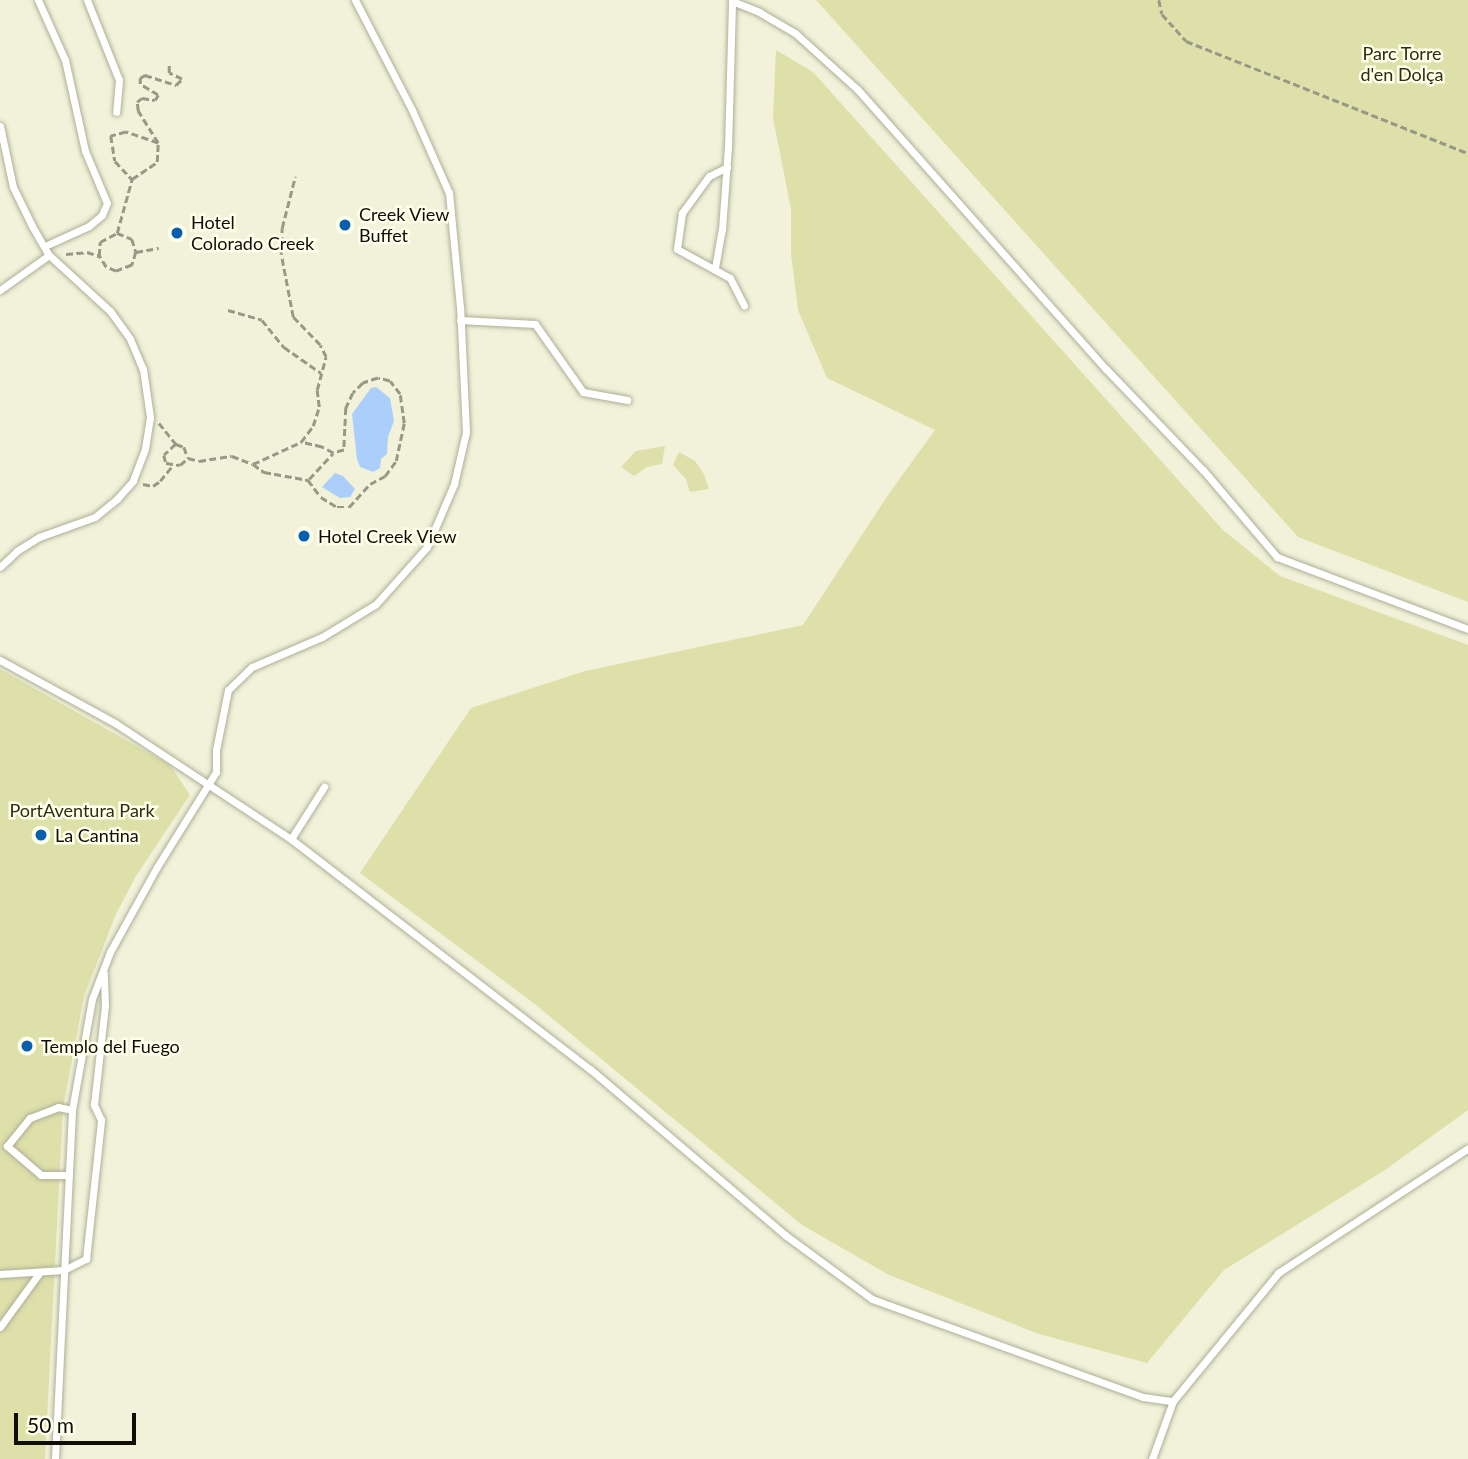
<!DOCTYPE html>
<html>
<head>
<meta charset="utf-8">
<style>
  body { margin:0 }
  #map { position:relative; width:1468px; height:1459px; overflow:hidden; background:#f1f2d9; font-family:Lato,sans-serif }
  div>[style] { position:absolute }
  [style*='--x'] { left:calc(var(--x)*1px); top:calc(var(--y)*1px); width:calc(var(--w)*1px); rotate:calc(var(--a)*1deg) }
  .green>* { inset:0; background:#dee0aa }
  .water>* { inset:0; background:#abcffa }
  .path>* { height:2.5px; margin-top:-1.25px; transform-origin:0; background:repeating-linear-gradient(90deg,#989886 0 7px,transparent 0 10.5px) }
  .roads { filter:drop-shadow(0 0 2px #aeaf97) drop-shadow(0 0 2px #aeaf97) }
  .lane>* { height:7px; margin:-3.5px; padding:0 3.5px; transform-origin:3.5px; border-radius:3.5px; background:#fff }
  .dots>* { width:19px; height:19px; translate:-50% -50%; box-sizing:border-box; border:4px solid #feffeb; border-radius:50% }
  span { translate:-50% -50%; white-space:nowrap; text-align:center; line-height:1.15; -webkit-text-stroke:5px #feffeb; paint-order:stroke }
  .park-label { font-size:18px; color:#2d2d0f }
  .poi-label { font-size:18px; color:#0e0e06 }
  .left { translate:0 -50%; text-align:left }
  .scale { position:absolute; left:14px; top:1413px; width:122px; height:32px; box-sizing:border-box; border:4px solid #0e0e06; border-top:0; padding-left:9px; font-size:21px; line-height:24px; white-space:nowrap; color:#0e0e06; -webkit-text-stroke:5px #feffeb; paint-order:stroke }
</style>
</head>
<body>
<div id="map">
  <div class="green">
    <i style="clip-path:polygon(816px 0,1468px 0,1468px 602px,1298px 537px)"></i>
    <i style="clip-path:polygon(776px 50px,813px 72px,1223px 530px,1280px 576px,1468px 645px,1468px 1110px,1385px 1170px,1224px 1270px,1147px 1363px,1039px 1334px,889px 1275px,802px 1225px,536px 1005px,360px 873px,471px 708px,585px 671px,803px 625px,888px 495px,935px 430px,827px 378px,798px 310px,791px 254px,791px 209px,773px 118px)"></i>
    <i style="clip-path:polygon(665px 446px,662px 464px,647px 467px,634px 476px,621px 467px,636px 451px)"></i>
    <i style="clip-path:polygon(679px 452px,695px 461px,704px 474px,709px 489px,690px 492px,686px 479px,673px 465px)"></i>
    <i style="clip-path:polygon(0 669px,170px 765px,190px 795px,136px 876px,116px 914px,84px 996px,63px 1108px,45px 1459px,0 1459px)"></i>
  </div>
  <div class="water">
    <i style="clip-path:polygon(376px 387px,390px 398px,394px 421px,388px 437px,387px 454px,381px 459px,380px 468px,373px 472px,360px 467px,357px 459px,352px 414px,371px 388px)"></i>
    <i style="clip-path:polygon(335px 473px,343px 476px,355px 489px,350px 497px,340px 498px,322px 487px)"></i>
  </div>
  <div class="path">
    <i style="--x:1159;--y:0;--w:14;--a:78"></i>
    <i style="--x:1162;--y:14;--w:36;--a:48"></i>
    <i style="--x:1186;--y:41;--w:303;--a:21.7"></i>
    <i style="--x:158;--y:143;--w:34;--a:-161"></i>
    <i style="--x:126;--y:132;--w:16;--a:165"></i>
    <i style="--x:111;--y:136;--w:25;--a:81"></i>
    <i style="--x:115;--y:161;--w:25;--a:47"></i>
    <i style="--x:132;--y:179;--w:30;--a:-34"></i>
    <i style="--x:157;--y:162;--w:19;--a:-87"></i>
    <i style="--x:158;--y:143;--w:38;--a:-122"></i>
    <i style="--x:138;--y:111;--w:9;--a:-96"></i>
    <i style="--x:137;--y:102;--w:6;--a:-39"></i>
    <i style="--x:142;--y:98;--w:13;--a:9"></i>
    <i style="--x:155;--y:100;--w:6;--a:-59"></i>
    <i style="--x:158;--y:95;--w:21;--a:-149"></i>
    <i style="--x:140;--y:84;--w:6;--a:-90"></i>
    <i style="--x:140;--y:78;--w:6;--a:-31"></i>
    <i style="--x:145;--y:75;--w:33;--a:18"></i>
    <i style="--x:176;--y:85;--w:8;--a:-45"></i>
    <i style="--x:182;--y:79;--w:14;--a:-155"></i>
    <i style="--x:169;--y:73;--w:8;--a:-90"></i>
    <i style="--x:117;--y:233;--w:56;--a:-74.5"></i>
    <i style="--x:136;--y:252;--w:23;--a:-10"></i>
    <i style="--x:66;--y:254;--w:21;--a:-5"></i>
    <i style="--x:87;--y:252;--w:13;--a:18"></i>
    <i style="--x:99;--y:256;--w:14;--a:-86"></i>
    <i style="--x:100;--y:242;--w:19;--a:-28"></i>
    <i style="--x:117;--y:233;--w:16;--a:22"></i>
    <i style="--x:132;--y:239;--w:14;--a:73"></i>
    <i style="--x:136;--y:252;--w:14;--a:107"></i>
    <i style="--x:132;--y:265;--w:17;--a:159"></i>
    <i style="--x:116;--y:271;--w:11;--a:-158"></i>
    <i style="--x:106;--y:267;--w:13;--a:-122"></i>
    <i style="--x:228;--y:310;--w:35;--a:16"></i>
    <i style="--x:262;--y:320;--w:35;--a:51"></i>
    <i style="--x:284;--y:347;--w:45;--a:35.1"></i>
    <i style="--x:159;--y:423;--w:27;--a:51"></i>
    <i style="--x:176;--y:444;--w:9;--a:21"></i>
    <i style="--x:184;--y:447;--w:12;--a:70"></i>
    <i style="--x:188;--y:458;--w:11;--a:15"></i>
    <i style="--x:199;--y:461;--w:33;--a:-9"></i>
    <i style="--x:232;--y:456;--w:22;--a:21"></i>
    <i style="--x:253;--y:464;--w:53;--a:-24.6"></i>
    <i style="--x:301;--y:442;--w:20;--a:-53"></i>
    <i style="--x:313;--y:426;--w:20;--a:-72"></i>
    <i style="--x:319;--y:407;--w:17;--a:-97"></i>
    <i style="--x:317;--y:390;--w:34;--a:-75"></i>
    <i style="--x:326;--y:357;--w:13;--a:-117"></i>
    <i style="--x:320;--y:345;--w:39;--a:-134"></i>
    <i style="--x:293;--y:317;--w:64;--a:-100.8"></i>
    <i style="--x:281;--y:254;--w:26;--a:-88"></i>
    <i style="--x:282;--y:228;--w:53;--a:-75.7"></i>
    <i style="--x:176;--y:444;--w:16;--a:137"></i>
    <i style="--x:164;--y:455;--w:8;--a:76"></i>
    <i style="--x:166;--y:463;--w:14;--a:8"></i>
    <i style="--x:180;--y:465;--w:9;--a:-41"></i>
    <i style="--x:253;--y:464;--w:14;--a:36"></i>
    <i style="--x:264;--y:472;--w:45;--a:10.3"></i>
    <i style="--x:308;--y:480;--w:21;--a:53"></i>
    <i style="--x:321;--y:497;--w:19;--a:32"></i>
    <i style="--x:337;--y:507;--w:12;--a:0"></i>
    <i style="--x:349;--y:507;--w:31;--a:-48"></i>
    <i style="--x:370;--y:484;--w:17;--a:-28"></i>
    <i style="--x:385;--y:476;--w:19;--a:-54"></i>
    <i style="--x:396;--y:461;--w:39;--a:-78"></i>
    <i style="--x:404;--y:423;--w:29;--a:-98"></i>
    <i style="--x:400;--y:394;--w:16;--a:-128"></i>
    <i style="--x:390;--y:381;--w:12;--a:-166"></i>
    <i style="--x:378;--y:378;--w:16;--a:162"></i>
    <i style="--x:363;--y:383;--w:14;--a:135"></i>
    <i style="--x:353;--y:393;--w:17;--a:115"></i>
    <i style="--x:346;--y:408;--w:42;--a:92.7"></i>
    <i style="--x:344;--y:450;--w:11;--a:165"></i>
    <i style="--x:333;--y:453;--w:13;--a:-151"></i>
    <i style="--x:322;--y:447;--w:22;--a:-167"></i>
    <i style="--x:309;--y:479;--w:35;--a:-47"></i>
    <i style="--x:143;--y:484;--w:10;--a:11"></i>
    <i style="--x:153;--y:486;--w:9;--a:-36"></i>
    <i style="--x:160;--y:481;--w:19;--a:-51"></i>
  </div>
  <div class="roads">
    <div class="lane">
      <i style="--x:38;--y:0;--w:66;--a:65.8"></i>
      <i style="--x:65;--y:60;--w:93;--a:77.6"></i>
      <i style="--x:85;--y:151;--w:56;--a:67.1"></i>
      <i style="--x:107;--y:203;--w:13;--a:113"></i>
      <i style="--x:102;--y:215;--w:17;--a:140"></i>
      <i style="--x:89;--y:226;--w:48;--a:155.6"></i>
      <i style="--x:87;--y:0;--w:86;--a:68.2"></i>
      <i style="--x:119;--y:80;--w:32;--a:95"></i>
      <i style="--x:732;--y:1;--w:29;--a:22"></i>
      <i style="--x:759;--y:12;--w:42;--a:30.3"></i>
      <i style="--x:795;--y:33;--w:85;--a:42.1"></i>
      <i style="--x:858;--y:90;--w:373;--a:48.4"></i>
      <i style="--x:1106;--y:369;--w:140;--a:46.2"></i>
      <i style="--x:1203;--y:470;--w:114;--a:49.6"></i>
      <i style="--x:1277;--y:557;--w:204;--a:20.7"></i>
      <i style="--x:0;--y:126;--w:62;--a:78"></i>
      <i style="--x:13;--y:187;--w:43;--a:64"></i>
      <i style="--x:32;--y:226;--w:34;--a:60"></i>
      <i style="--x:49;--y:255;--w:83;--a:42.6"></i>
      <i style="--x:110;--y:311;--w:34;--a:54"></i>
      <i style="--x:130;--y:339;--w:33;--a:67"></i>
      <i style="--x:143;--y:369;--w:49;--a:81.7"></i>
      <i style="--x:150;--y:417;--w:32;--a:99"></i>
      <i style="--x:145;--y:449;--w:34;--a:111"></i>
      <i style="--x:133;--y:481;--w:24;--a:132"></i>
      <i style="--x:117;--y:499;--w:28;--a:141"></i>
      <i style="--x:95;--y:517;--w:59;--a:160.3"></i>
      <i style="--x:39;--y:537;--w:26;--a:148"></i>
      <i style="--x:17;--y:551;--w:23;--a:137"></i>
      <i style="--x:727;--y:167;--w:20;--a:153"></i>
      <i style="--x:709;--y:176;--w:46;--a:126.1"></i>
      <i style="--x:682;--y:213;--w:36;--a:98"></i>
      <i style="--x:677;--y:249;--w:60;--a:28.7"></i>
      <i style="--x:730;--y:278;--w:31;--a:63"></i>
      <i style="--x:715;--y:268;--w:39;--a:-80"></i>
      <i style="--x:722;--y:230;--w:83;--a:-85.9"></i>
      <i style="--x:728;--y:147;--w:147;--a:-88.4"></i>
      <i style="--x:0;--y:290;--w:60;--a:-35.5"></i>
      <i style="--x:460;--y:320;--w:75;--a:3.1"></i>
      <i style="--x:535;--y:324;--w:83;--a:54.8"></i>
      <i style="--x:583;--y:392;--w:45;--a:10.3"></i>
      <i style="--x:0;--y:660;--w:131;--a:28.7"></i>
      <i style="--x:115;--y:723;--w:211;--a:33.4"></i>
      <i style="--x:291;--y:839;--w:377;--a:37.6"></i>
      <i style="--x:590;--y:1069;--w:256;--a:40.4"></i>
      <i style="--x:785;--y:1235;--w:108;--a:36.3"></i>
      <i style="--x:872;--y:1299;--w:288;--a:19.9"></i>
      <i style="--x:1143;--y:1397;--w:30;--a:8"></i>
      <i style="--x:1173;--y:1401;--w:166;--a:-50.6"></i>
      <i style="--x:1278;--y:1273;--w:227;--a:-33.3"></i>
      <i style="--x:291;--y:839;--w:62;--a:-57.6"></i>
      <i style="--x:69;--y:1175;--w:28;--a:180"></i>
      <i style="--x:41;--y:1175;--w:45;--a:-139.5"></i>
      <i style="--x:7;--y:1146;--w:36;--a:-51"></i>
      <i style="--x:30;--y:1118;--w:30;--a:-21"></i>
      <i style="--x:58;--y:1107;--w:14;--a:12"></i>
      <i style="--x:0;--y:1274;--w:64;--a:-3.6"></i>
      <i style="--x:64;--y:1270;--w:25;--a:-27"></i>
      <i style="--x:86;--y:1259;--w:140;--a:-83.8"></i>
      <i style="--x:101;--y:1120;--w:17;--a:-115"></i>
      <i style="--x:94;--y:1105;--w:100;--a:-83.7"></i>
      <i style="--x:105;--y:1006;--w:33;--a:-92"></i>
      <i style="--x:0;--y:1327;--w:68;--a:-54"></i>
      <i style="--x:55;--y:1459;--w:349;--a:-87.2"></i>
      <i style="--x:72;--y:1110;--w:113;--a:-79.8"></i>
      <i style="--x:92;--y:999;--w:50;--a:-69"></i>
      <i style="--x:110;--y:952;--w:97;--a:-61.1"></i>
      <i style="--x:157;--y:867;--w:112;--a:-58.2"></i>
      <i style="--x:216;--y:772;--w:22;--a:-90"></i>
      <i style="--x:216;--y:750;--w:61;--a:-78.7"></i>
      <i style="--x:228;--y:690;--w:33;--a:-44"></i>
      <i style="--x:252;--y:667;--w:76;--a:-23.2"></i>
      <i style="--x:322;--y:637;--w:63;--a:-31.4"></i>
      <i style="--x:376;--y:604;--w:76;--a:-48.2"></i>
      <i style="--x:427;--y:547;--w:69;--a:-66.8"></i>
      <i style="--x:454;--y:484;--w:53;--a:-77"></i>
      <i style="--x:466;--y:432;--w:125;--a:-92.7"></i>
      <i style="--x:460;--y:307;--w:115;--a:-95.5"></i>
      <i style="--x:449;--y:193;--w:91;--a:-114"></i>
      <i style="--x:412;--y:110;--w:124;--a:-117.4"></i>
      <i style="--x:1152;--y:1459;--w:62;--a:-70.1"></i>
    </div>
  </div>
  <div class="dots">
    <i style="left:345px;top:225px;background:#085fad"></i>
    <i style="left:177px;top:233px;background:#085fad"></i>
    <i style="left:304px;top:536px;background:#085fad"></i>
    <i style="left:41px;top:835px;background:#085fad"></i>
    <i style="left:27px;top:1046px;background:#085fad"></i>
  </div>
  <div class="park-label">
    <span style="left:1402px;top:64px">Parc Torre<br>d'en Dolça</span>
    <span style="left:82px;top:810px">PortAventura Park</span>
  </div>
  <div class="poi-label">
    <span class="left" style="left:359px;top:225px">Creek View<br>Buffet</span>
    <span class="left" style="left:191px;top:233px">Hotel<br>Colorado Creek</span>
    <span class="left" style="left:318px;top:536px">Hotel Creek View</span>
    <span class="left" style="left:55px;top:835px">La Cantina</span>
    <span class="left" style="left:41px;top:1046px">Templo del Fuego</span>
  </div>
  <div class="scale">50 m</div>
</div>
</body>
</html>
